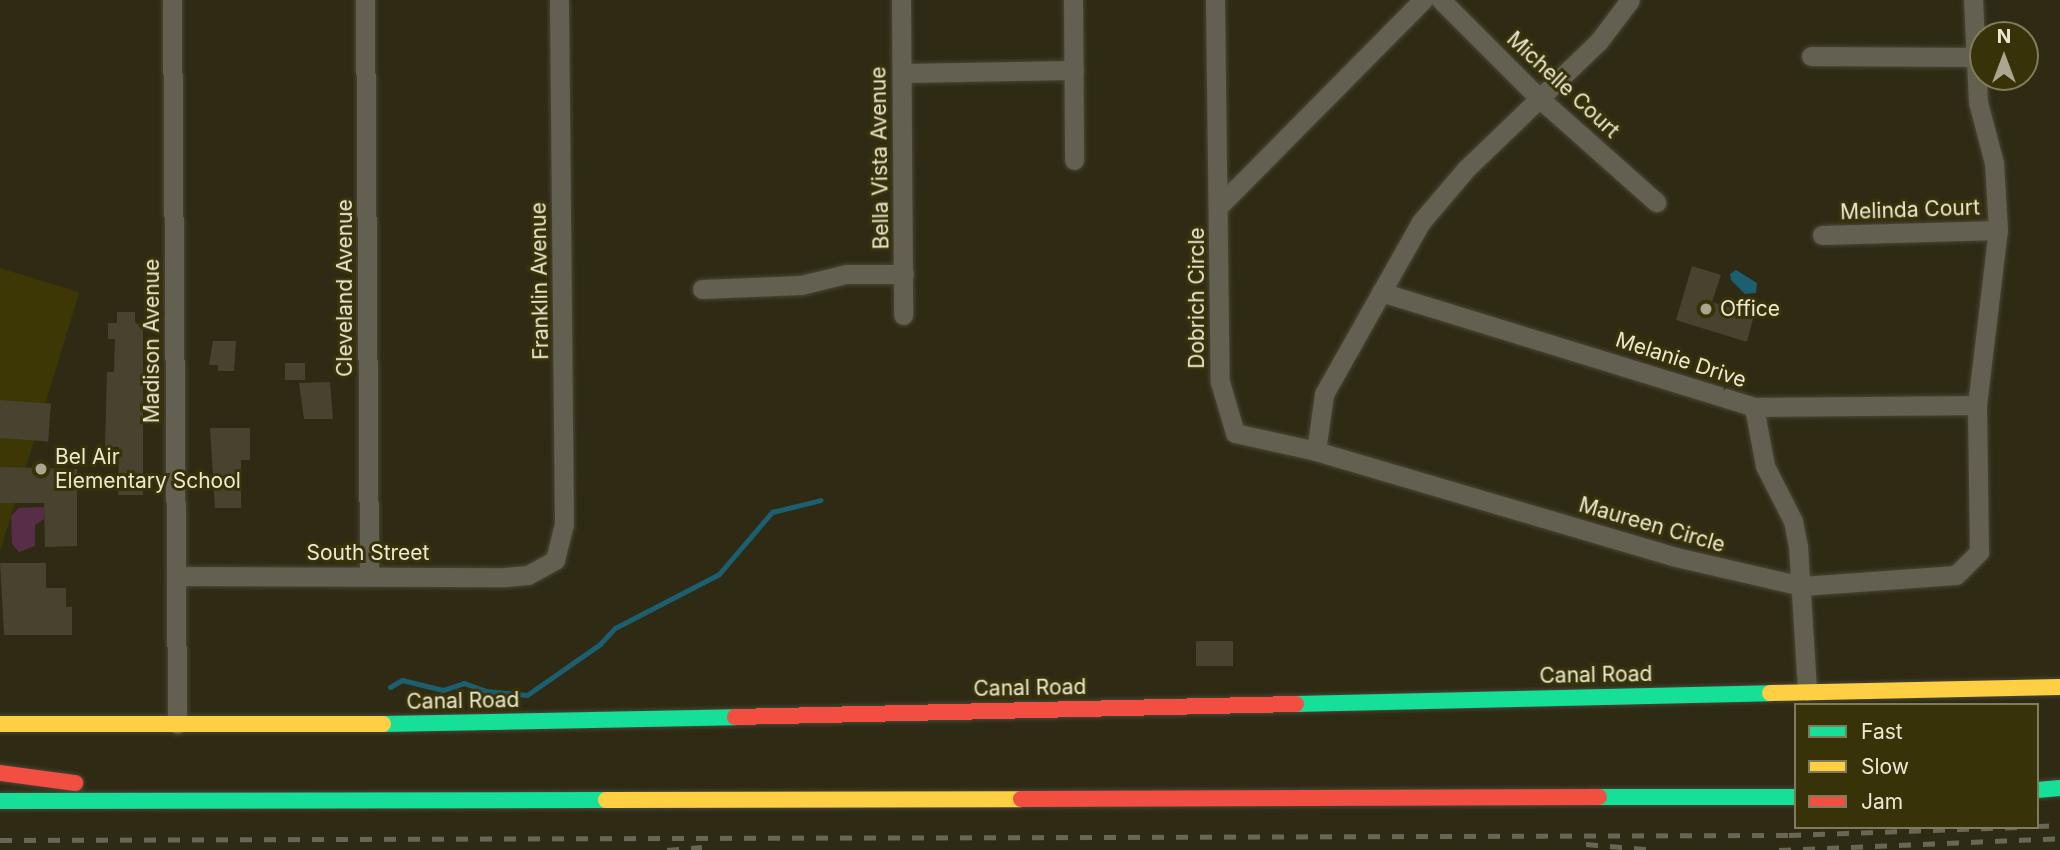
<!DOCTYPE html>
<html>
<head>
<meta charset="utf-8">
<style>
  body { margin:0 }
  #map { position:relative; width:2060px; height:850px; overflow:hidden; background:#2e2a14; font-family:Inter,sans-serif }
  div>[style] { position:absolute }
  [style*='--x'] { left:calc(var(--x)*1px); top:calc(var(--y)*1px); width:calc(var(--w)*1px); rotate:calc(var(--a)*1deg) }
  .built>* { inset:0; background:#3d3605; transform-origin:0 0 }
  .green>* { inset:0; background:#582d47 }
  .water>* { inset:0; background:#1c5f70 }
  .stream>* { height:5px; margin:-2.5px; padding:0 2.5px; transform-origin:2.5px; border-radius:2.5px; background:#1c5f70 }
  .building>* { inset:0; background:#47432f; transform-origin:0 0 }
  .roads { filter:drop-shadow(0 0 2px #494635) drop-shadow(0 0 2px #494635) }
  .street>* { height:19px; margin:-9.5px; padding:0 9.5px; transform-origin:9.5px; border-radius:9.5px; background:#636051 }
  .fast>* { height:16px; margin:-8px; padding:0 8px; transform-origin:8px; border-radius:8px; background:#16e098 }
  .slow>* { height:16px; margin:-8px; padding:0 8px; transform-origin:8px; border-radius:8px; background:#ffcf43 }
  .jam>* { height:16px; margin:-8px; padding:0 8px; transform-origin:8px; border-radius:8px; background:#f24e42 }
  .rail>* { height:5px; margin-top:-2.5px; transform-origin:0; background:repeating-linear-gradient(90deg,#686655 0 12px,transparent 0 24px) }
  .dots>* { width:19px; height:19px; translate:-50% -50%; box-sizing:border-box; border:4px solid #383209; border-radius:50% }
  span { translate:-50% -50%; white-space:nowrap; text-align:center; line-height:1.15; -webkit-text-stroke:6px #383209; paint-order:stroke }
  .street-label { font-size:21px; color:#ece9d3 }
  .poi-label { font-size:21px; color:#ece9d3 }
  .left { translate:0 -50%; text-align:left }
  .legend { position:absolute; left:1794px; top:703px; width:245px; height:126px; box-sizing:border-box; background:#383209; border:2px solid #807b5a; margin:0; padding:9px 12px; list-style:none; font-size:21px; color:#ece9d3 }
  .legend li { display:flex; align-items:center; gap:14px; height:35px }
  .legend b { width:35px; border:2px solid #807b5a }
  .north { position:absolute; left:1969px; top:21px; width:70px; height:70px; box-sizing:border-box; background:#383209; border:2px solid #807b5a; border-radius:50%; rotate:0deg; font-size:19px; font-weight:700; line-height:28px; text-align:center; color:#ece9d3 }
  .north::after { content:''; display:block; margin:auto; width:24px; height:32px; background:#aaa690; clip-path:polygon(50% 0,100% 100%,50% 72%,0 100%) }
</style>
</head>
<body>
<div id="map">
  <div class="built">
    <i style="left:0;top:268px;width:83px;height:434px;rotate:17deg"></i>
  </div>
  <div class="green">
    <i style="clip-path:polygon(44px 507px,44px 519px,35px 525px,35px 546px,19px 552px,12px 544px,11px 516px,19px 508px)"></i>
  </div>
  <div class="water">
    <i style="clip-path:polygon(1736px 270px,1757px 283px,1756px 293px,1745px 294px,1731px 280px,1730px 274px)"></i>
  </div>
  <div class="stream">
    <i style="--x:390;--y:687;--w:14;--a:-30"></i>
    <i style="--x:402;--y:680;--w:42;--a:13.7"></i>
    <i style="--x:443;--y:690;--w:22;--a:-18"></i>
    <i style="--x:464;--y:683;--w:23;--a:20"></i>
    <i style="--x:486;--y:691;--w:41;--a:5.6"></i>
    <i style="--x:527;--y:695;--w:89;--a:-34.9"></i>
    <i style="--x:600;--y:644;--w:22;--a:-47"></i>
    <i style="--x:615;--y:628;--w:117;--a:-27.4"></i>
    <i style="--x:719;--y:574;--w:82;--a:-49.5"></i>
    <i style="--x:772;--y:512;--w:50;--a:-13.8"></i>
  </div>
  <div class="building">
    <i style="clip-path:polygon(1692px 266px,1721px 275px,1712px 302px,1754px 315px,1747px 342px,1676px 320px)"></i>
    <i style="clip-path:polygon(117px 312px,135px 312px,135px 322px,143px 328px,143px 495px,118px 495px,119px 447px,105px 447px,107px 372px,114px 372px,115px 339px,108px 339px,108px 323px,117px 323px)"></i>
    <i style="clip-path:polygon(213px 341px,236px 341px,234px 371px,218px 371px,218px 365px,209px 365px)"></i>
    <i style="left:305px;top:363px;width:17px;height:20px;rotate:90deg"></i>
    <i style="clip-path:polygon(330px 382px,333px 419px,304px 419px,299px 383px)"></i>
    <i style="left:0;top:400px;width:51px;height:38px;rotate:4deg"></i>
    <i style="clip-path:polygon(210px 428px,250px 428px,250px 460px,241px 460px,241px 508px,215px 508px)"></i>
    <i style="clip-path:polygon(0 467px,77px 469px,77px 546px,45px 547px,44px 503px,0 503px)"></i>
    <i style="clip-path:polygon(0 563px,46px 563px,46px 588px,66px 588px,66px 607px,72px 607px,72px 635px,4px 635px)"></i>
    <i style="left:1233px;top:641px;width:25px;height:37px;rotate:90deg"></i>
  </div>
  <div class="roads">
    <div class="street">
      <i style="--x:172;--y:0;--w:724;--a:89.6"></i>
      <i style="--x:365;--y:0;--w:575;--a:89.6"></i>
      <i style="--x:901;--y:0;--w:315;--a:89.6"></i>
      <i style="--x:1073;--y:0;--w:160;--a:89.6"></i>
      <i style="--x:1215;--y:0;--w:382;--a:89.3"></i>
      <i style="--x:1220;--y:382;--w:53;--a:73.6"></i>
      <i style="--x:1235;--y:433;--w:83;--a:12.5"></i>
      <i style="--x:1316;--y:451;--w:375;--a:16.4"></i>
      <i style="--x:1676;--y:557;--w:129;--a:13"></i>
      <i style="--x:1802;--y:586;--w:154;--a:-4.1"></i>
      <i style="--x:1956;--y:575;--w:33;--a:-45"></i>
      <i style="--x:1979;--y:552;--w:147;--a:-90.8"></i>
      <i style="--x:1977;--y:405;--w:176;--a:-83.2"></i>
      <i style="--x:1998;--y:230;--w:67;--a:-93.4"></i>
      <i style="--x:1994;--y:163;--w:63;--a:-104.7"></i>
      <i style="--x:1978;--y:102;--w:102;--a:-92.8"></i>
      <i style="--x:1441;--y:0;--w:139;--a:45"></i>
      <i style="--x:1539;--y:98;--w:157;--a:41.6"></i>
      <i style="--x:1811;--y:56;--w:164;--a:0.3"></i>
      <i style="--x:902;--y:73;--w:172;--a:-1"></i>
      <i style="--x:1220;--y:205;--w:289;--a:-45.3"></i>
      <i style="--x:1822;--y:235;--w:176;--a:-1.6"></i>
      <i style="--x:702;--y:289;--w:99;--a:-2.3"></i>
      <i style="--x:801;--y:285;--w:46;--a:-13.7"></i>
      <i style="--x:846;--y:274;--w:58;--a:0"></i>
      <i style="--x:1381;--y:292;--w:390;--a:17.1"></i>
      <i style="--x:1754;--y:407;--w:223;--a:-0.5"></i>
      <i style="--x:1754;--y:407;--w:60;--a:79.4"></i>
      <i style="--x:1765;--y:466;--w:62;--a:63"></i>
      <i style="--x:1793;--y:521;--w:25;--a:79"></i>
      <i style="--x:1798;--y:546;--w:145;--a:86.4"></i>
      <i style="--x:1316;--y:451;--w:58;--a:-82"></i>
      <i style="--x:1324;--y:394;--w:197;--a:-60.6"></i>
      <i style="--x:1421;--y:222;--w:70;--a:-49.7"></i>
      <i style="--x:1466;--y:169;--w:185;--a:-43.9"></i>
      <i style="--x:1599;--y:41;--w:51;--a:-52.9"></i>
      <i style="--x:176;--y:576;--w:329;--a:0.2"></i>
      <i style="--x:505;--y:577;--w:23;--a:-5"></i>
      <i style="--x:528;--y:575;--w:31;--a:-29"></i>
      <i style="--x:555;--y:560;--w:36;--a:-76"></i>
      <i style="--x:564;--y:525;--w:525;--a:-90.55"></i>
    </div>
    <div class="fast">
      <i style="--x:1296;--y:704;--w:474;--a:-1.3"></i>
      <i style="--x:383;--y:724;--w:352;--a:-1.1"></i>
      <i style="--x:2037;--y:790;--w:23;--a:-5"></i>
      <i style="--x:1599;--y:797;--w:197;--a:0"></i>
      <i style="--x:0;--y:801;--w:606;--a:-0.09"></i>
    </div>
    <div class="slow">
      <i style="--x:1770;--y:693;--w:290;--a:-1.2"></i>
      <i style="--x:0;--y:724;--w:383;--a:0"></i>
      <i style="--x:606;--y:800;--w:415;--a:-0.1"></i>
    </div>
    <div class="jam">
      <i style="--x:735;--y:717;--w:561;--a:-1.33"></i>
      <i style="--x:0;--y:773;--w:76;--a:7.6"></i>
      <i style="--x:1021;--y:799;--w:578;--a:-0.2"></i>
    </div>
  </div>
  <div class="rail">
    <i style="--x:2037;--y:826;--w:23;--a:-2"></i>
    <i style="--x:0;--y:840;--w:1789;--a:-0.16"></i>
    <i style="--x:1789;--y:835;--w:230;--a:-2"></i>
    <i style="--x:1586;--y:844;--w:70;--a:4.9"></i>
    <i style="--x:667;--y:850;--w:35;--a:-5"></i>
    <i style="--x:1779;--y:850;--w:281;--a:-2.4"></i>
  </div>
  <div class="dots">
    <i style="left:1706px;top:309px;background:#aaa690"></i>
    <i style="left:41px;top:469px;background:#aaa690"></i>
  </div>
  <div class="street-label">
    <span style="left:1563px;top:85px;rotate:43deg">Michelle Court</span>
    <span style="left:880px;top:158px;rotate:-91deg">Bella Vista Avenue</span>
    <span style="left:1910px;top:210px;rotate:-2deg">Melinda Court</span>
    <span style="left:540px;top:281px;rotate:-91deg">Franklin Avenue</span>
    <span style="left:345px;top:288px;rotate:-90deg">Cleveland Avenue</span>
    <span style="left:1197px;top:298px;rotate:-90deg">Dobrich Circle</span>
    <span style="left:152px;top:341px;rotate:-90deg">Madison Avenue</span>
    <span style="left:1681px;top:360px;rotate:18deg">Melanie Drive</span>
    <span style="left:1652px;top:525px;rotate:16deg">Maureen Circle</span>
    <span style="left:368px;top:553px">South Street</span>
    <span style="left:1596px;top:675px;rotate:-1deg">Canal Road</span>
    <span style="left:1030px;top:688px;rotate:-1deg">Canal Road</span>
    <span style="left:463px;top:701px;rotate:-1deg">Canal Road</span>
  </div>
  <div class="poi-label">
    <span class="left" style="left:1720px;top:309px">Office</span>
    <span class="left" style="left:55px;top:469px">Bel Air<br>Elementary School</span>
  </div>
  <ul class="legend">
  <li><b style="height:9px;background:#16e098"></b>Fast</li>
  <li><b style="height:9px;background:#ffcf43"></b>Slow</li>
  <li><b style="height:9px;background:#f24e42"></b>Jam</li>
  </ul>
  <div class="north">N</div>
</div>
</body>
</html>
